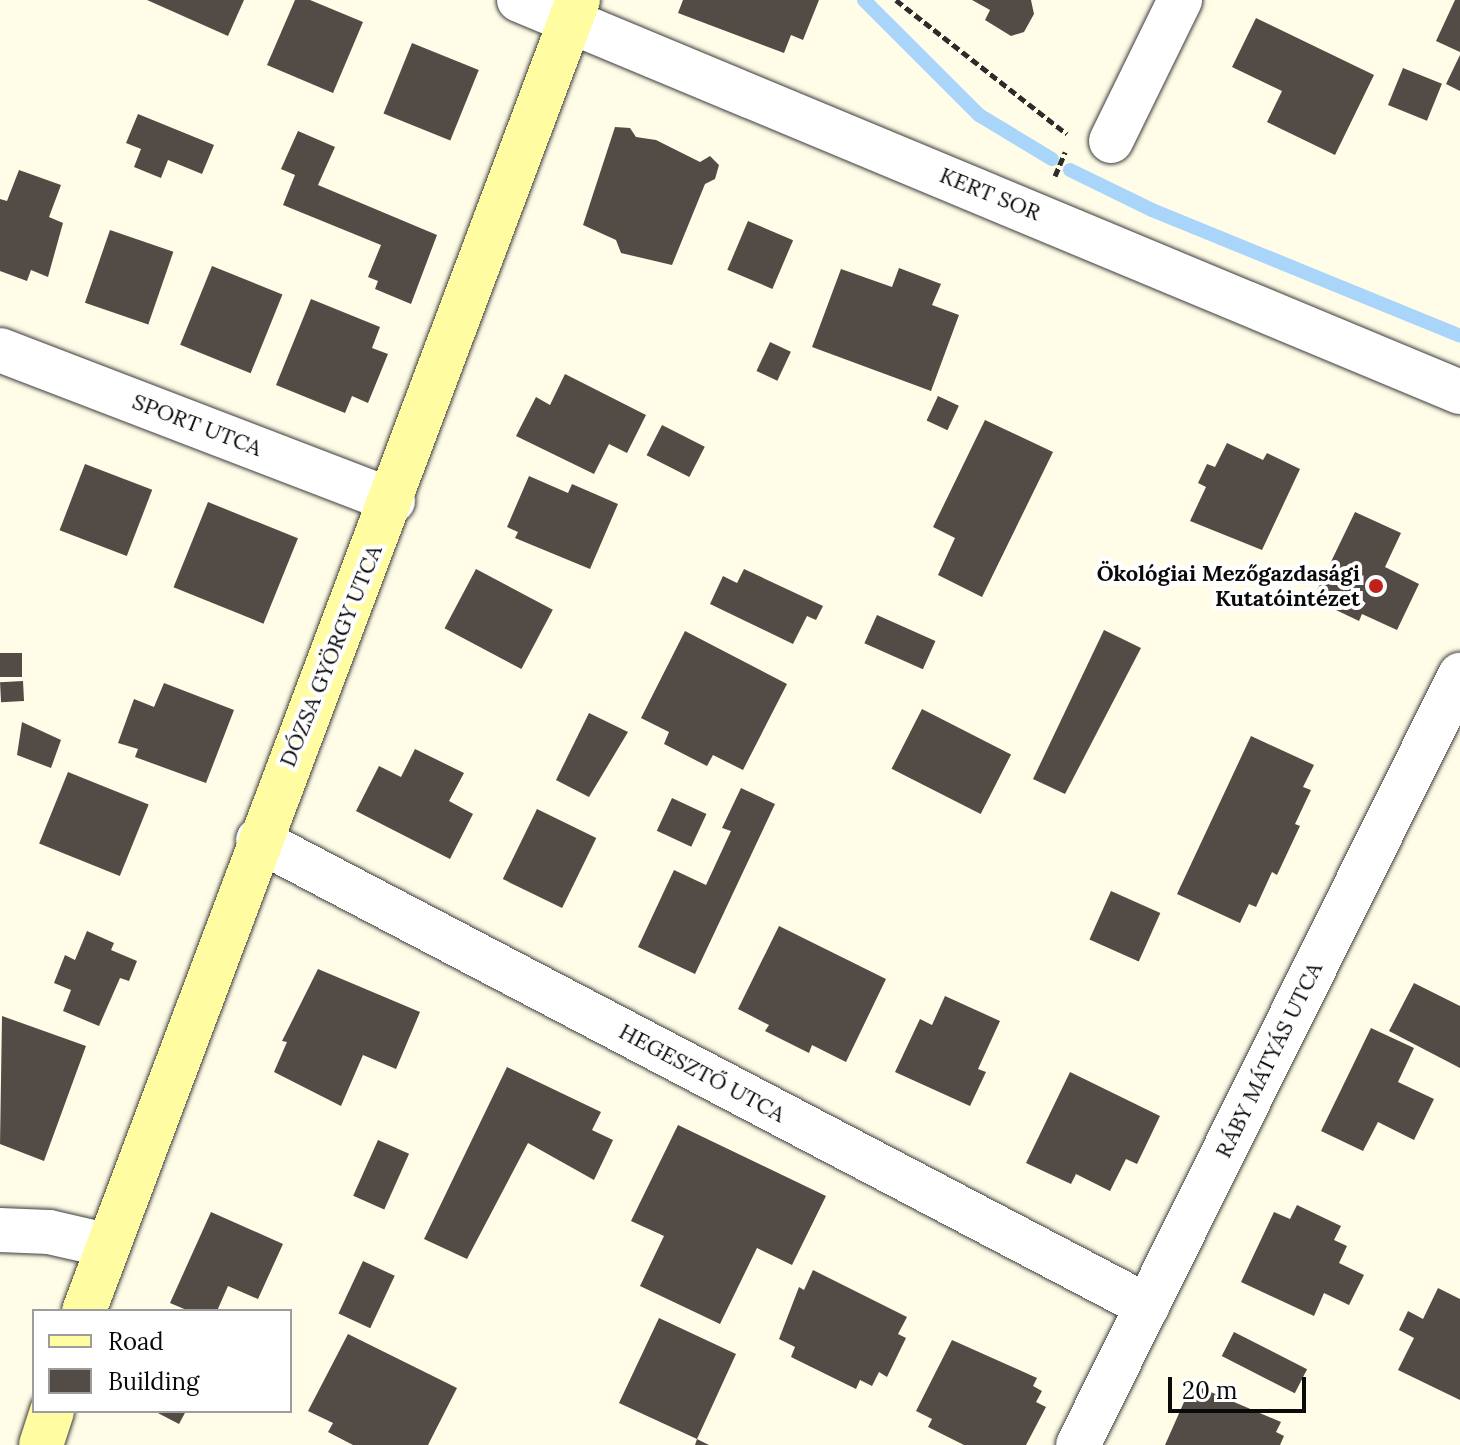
<!DOCTYPE html>
<html>
<head>
<meta charset="utf-8">
<style>
  body { margin:0 }
  #map { position:relative; width:1460px; height:1445px; overflow:hidden; background:#fffce7; font-family:Lora,serif }
  div>[style] { position:absolute }
  [style*='--x'] { left:calc(var(--x)*1px); top:calc(var(--y)*1px); width:calc(var(--w)*1px); rotate:calc(var(--a)*1deg) }
  .stream>* { height:14px; margin:-7px; padding:0 7px; transform-origin:7px; border-radius:7px; background:#a9d5fa }
  .building>* { inset:0; background:#534c46; transform-origin:0 0 }
  .path>* { height:5px; margin-top:-2.5px; transform-origin:0; background:repeating-linear-gradient(90deg,#2c2c2c 0 8px,transparent 0 12px) }
  .roads { filter:drop-shadow(0 0 2px #3d3d3d) drop-shadow(0 0 2px #3d3d3d) }
  .street>* { height:44px; margin:-22px; padding:0 22px; transform-origin:22px; border-radius:22px; background:#fff }
  .secondary>* { height:44px; margin:-22px; padding:0 22px; transform-origin:22px; border-radius:22px; background:#fffca2 }
  .dots>* { width:22px; height:22px; translate:-50% -50%; box-sizing:border-box; border:4px solid #fff; border-radius:50% }
  span { translate:-50% -50%; white-space:nowrap; text-align:center; line-height:1.15; -webkit-text-stroke:8px #fff; paint-order:stroke }
  .street-label { font-size:22px; color:#0a0a0a }
  .poi-label { font-size:22px; color:#0a0a0a; font-weight:700 }
  .right { translate:-100% -50%; text-align:right }
  .legend { position:absolute; left:32px; top:1309px; width:260px; height:104px; box-sizing:border-box; background:#fff; border:2px solid #9d9d9d; margin:0; padding:10px 14px; list-style:none; font-size:24px; color:#0a0a0a }
  .legend li { display:flex; align-items:center; gap:16px; height:40px }
  .legend b { width:40px; border:2px solid #9d9d9d }
  .scale { position:absolute; left:1168px; top:1377px; width:138px; height:36px; box-sizing:border-box; border:4px solid #0a0a0a; border-top:0; padding-left:10px; font-size:24px; line-height:28px; white-space:nowrap; color:#0a0a0a; -webkit-text-stroke:6px #fff; paint-order:stroke }
</style>
</head>
<body>
<div id="map">
  <div class="stream">
    <i style="--x:864;--y:0;--w:163;--a:45"></i>
    <i style="--x:979;--y:115;--w:85;--a:31.1"></i>
    <i style="--x:1070;--y:170;--w:91;--a:26"></i>
    <i style="--x:1152;--y:210;--w:333;--a:22.2"></i>
  </div>
  <div class="building">
    <i style="clip-path:polygon(147px 0,244px 0,228px 36px)"></i>
    <i style="clip-path:polygon(295px 0,310px 0,363px 22px,333px 93px,267px 65px)"></i>
    <i style="clip-path:polygon(683px 0,819px 0,803px 40px,791px 35px,784px 53px,678px 13px)"></i>
    <i style="clip-path:polygon(972px 0,1031px 0,1034px 14px,1024px 32px,1011px 36px,985px 20px,990px 10px)"></i>
    <i style="clip-path:polygon(1455px 0,1460px 0,1460px 52px,1436px 41px)"></i>
    <i style="clip-path:polygon(1256px 18px,1374px 75px,1335px 155px,1267px 122px,1282px 91px,1232px 67px)"></i>
    <i style="left:412px;top:43px;width:72px;height:76px;rotate:22deg"></i>
    <i style="clip-path:polygon(1460px 55px,1460px 91px,1446px 84px)"></i>
    <i style="left:1403px;top:68px;width:42px;height:40px;rotate:22deg"></i>
    <i style="clip-path:polygon(138px 114px,214px 145px,202px 174px,168px 160px,161px 178px,134px 167px,141px 149px,126px 143px)"></i>
    <i style="clip-path:polygon(615px 127px,630px 128px,636px 137px,656px 140px,700px 162px,710px 156px,719px 165px,715px 179px,705px 184px,672px 265px,621px 253px,616px 240px,583px 225px)"></i>
    <i style="clip-path:polygon(298px 131px,335px 147px,318px 185px,437px 235px,411px 304px,375px 289px,378px 281px,368px 277px,381px 245px,283px 205px,295px 175px,281px 169px)"></i>
    <i style="clip-path:polygon(19px 170px,61px 185px,49px 217px,63px 223px,48px 277px,31px 270px,27px 281px,0 271px,0 199px,7px 201px)"></i>
    <i style="left:748px;top:221px;width:49px;height:53px;rotate:23deg"></i>
    <i style="left:110px;top:230px;width:67px;height:77px;rotate:19deg"></i>
    <i style="left:212px;top:266px;width:76px;height:85px;rotate:22deg"></i>
    <i style="clip-path:polygon(899px 268px,941px 284px,932px 305px,959px 315px,931px 391px,812px 347px,841px 269px,892px 287px)"></i>
    <i style="clip-path:polygon(311px 299px,380px 327px,372px 348px,388px 354px,368px 403px,352px 396px,345px 413px,276px 385px)"></i>
    <i style="left:770px;top:342px;width:23px;height:32px;rotate:25deg"></i>
    <i style="clip-path:polygon(565px 374px,646px 415px,627px 453px,609px 444px,594px 474px,516px 436px,536px 397px,550px 405px)"></i>
    <i style="left:938px;top:396px;width:23px;height:27px;rotate:25deg"></i>
    <i style="clip-path:polygon(985px 420px,1053px 452px,982px 597px,938px 575px,955px 538px,933px 527px)"></i>
    <i style="left:662px;top:425px;width:48px;height:34px;rotate:27deg"></i>
    <i style="clip-path:polygon(1227px 443px,1263px 460px,1267px 453px,1300px 469px,1262px 550px,1190px 521px,1206px 487px,1198px 483px,1207px 464px,1215px 467px)"></i>
    <i style="left:85px;top:464px;width:72px;height:71px;rotate:21deg"></i>
    <i style="clip-path:polygon(529px 476px,568px 493px,572px 484px,618px 504px,590px 569px,515px 538px,518px 532px,507px 527px)"></i>
    <i style="left:208px;top:502px;width:97px;height:92px;rotate:22deg"></i>
    <i style="clip-path:polygon(1355px 512px,1401px 533px,1385px 567px,1419px 584px,1397px 630px,1362px 614px,1359px 621px,1313px 599px)"></i>
    <i style="left:476px;top:569px;width:87px;height:67px;rotate:28deg"></i>
    <i style="clip-path:polygon(744px 569px,823px 606px,816px 620px,807px 616px,793px 644px,710px 604px,723px 576px,737px 583px)"></i>
    <i style="left:877px;top:615px;width:64px;height:31px;rotate:24deg"></i>
    <i style="clip-path:polygon(1104px 630px,1141px 648px,1065px 794px,1033px 779px)"></i>
    <i style="clip-path:polygon(685px 631px,787px 684px,743px 770px,713px 755px,707px 766px,664px 744px,669px 732px,641px 718px)"></i>
    <i style="left:22px;top:653px;width:24px;height:22px;rotate:90deg"></i>
    <i style="left:23px;top:681px;width:20px;height:23px;rotate:87deg"></i>
    <i style="clip-path:polygon(164px 683px,234px 710px,206px 783px,135px 757px,138px 749px,118px 743px,134px 699px,154px 707px)"></i>
    <i style="left:922px;top:709px;width:100px;height:67px;rotate:27deg"></i>
    <i style="clip-path:polygon(589px 713px,628px 732px,589px 797px,556px 780px)"></i>
    <i style="clip-path:polygon(22px 722px,61px 740px,51px 768px,17px 755px)"></i>
    <i style="clip-path:polygon(1251px 736px,1314px 765px,1303px 787px,1311px 790px,1295px 824px,1300px 826px,1277px 875px,1272px 872px,1256px 907px,1249px 904px,1240px 923px,1177px 894px)"></i>
    <i style="clip-path:polygon(415px 749px,464px 773px,449px 801px,473px 814px,450px 859px,356px 811px,379px 766px,401px 777px)"></i>
    <i style="left:68px;top:772px;width:87px;height:77px;rotate:22deg"></i>
    <i style="clip-path:polygon(741px 788px,775px 804px,695px 974px,638px 947px,674px 870px,706px 885px,731px 831px,722px 828px)"></i>
    <i style="left:672px;top:798px;width:38px;height:36px;rotate:25deg"></i>
    <i style="left:537px;top:809px;width:66px;height:78px;rotate:26deg"></i>
    <i style="left:1111px;top:891px;width:54px;height:53px;rotate:24deg"></i>
    <i style="clip-path:polygon(779px 926px,886px 979px,846px 1062px,812px 1045px,809px 1053px,765px 1031px,769px 1025px,738px 1009px)"></i>
    <i style="clip-path:polygon(87px 931px,114px 943px,111px 950px,137px 961px,129px 981px,120px 978px,99px 1026px,63px 1011px,71px 990px,54px 983px,65px 955px,75px 960px)"></i>
    <i style="clip-path:polygon(318px 969px,420px 1012px,396px 1069px,363px 1055px,341px 1106px,274px 1072px,287px 1042px,282px 1041px)"></i>
    <i style="clip-path:polygon(1414px 983px,1460px 1006px,1460px 1068px,1389px 1031px)"></i>
    <i style="clip-path:polygon(945px 996px,1000px 1021px,978px 1069px,986px 1072px,970px 1106px,895px 1072px,920px 1019px,932px 1025px)"></i>
    <i style="clip-path:polygon(2px 1016px,86px 1046px,44px 1161px,0 1144px)"></i>
    <i style="clip-path:polygon(1371px 1028px,1414px 1048px,1398px 1082px,1434px 1099px,1414px 1140px,1378px 1122px,1363px 1151px,1321px 1131px)"></i>
    <i style="clip-path:polygon(507px 1067px,601px 1112px,592px 1130px,613px 1140px,594px 1180px,528px 1143px,467px 1259px,424px 1239px)"></i>
    <i style="clip-path:polygon(1070px 1072px,1160px 1116px,1137px 1164px,1126px 1159px,1110px 1191px,1076px 1174px,1071px 1184px,1026px 1163px)"></i>
    <i style="clip-path:polygon(678px 1125px,826px 1196px,792px 1265px,757px 1248px,720px 1324px,640px 1286px,664px 1236px,631px 1221px)"></i>
    <i style="left:378px;top:1140px;width:34px;height:61px;rotate:24deg"></i>
    <i style="clip-path:polygon(1297px 1205px,1341px 1226px,1334px 1240px,1347px 1246px,1339px 1263px,1364px 1275px,1349px 1305px,1324px 1293px,1314px 1316px,1241px 1282px,1274px 1212px,1290px 1219px)"></i>
    <i style="clip-path:polygon(211px 1212px,283px 1244px,258px 1299px,228px 1286px,217px 1311px,189px 1311px,170px 1303px)"></i>
    <i style="left:363px;top:1261px;width:35px;height:58px;rotate:25deg"></i>
    <i style="clip-path:polygon(813px 1270px,907px 1317px,898px 1334px,906px 1338px,887px 1377px,879px 1372px,872px 1386px,860px 1380px,856px 1389px,791px 1357px,795px 1347px,779px 1339px,799px 1287px,804px 1290px)"></i>
    <i style="clip-path:polygon(1438px 1288px,1460px 1299px,1460px 1400px,1398px 1370px,1414px 1338px,1399px 1330px,1408px 1311px,1423px 1319px)"></i>
    <i style="clip-path:polygon(659px 1318px,736px 1354px,697px 1439px,709px 1445px,695px 1445px,697px 1439px,619px 1403px)"></i>
    <i style="left:1234px;top:1332px;width:82px;height:27px;rotate:27deg"></i>
    <i style="clip-path:polygon(348px 1334px,457px 1388px,428px 1445px,353px 1445px,328px 1432px,333px 1423px,308px 1411px)"></i>
    <i style="clip-path:polygon(952px 1340px,1037px 1378px,1033px 1386px,1042px 1391px,1036px 1402px,1046px 1407px,1026px 1445px,964px 1445px,928px 1427px,932px 1419px,916px 1411px)"></i>
    <i style="clip-path:polygon(1192px 1384px,1281px 1422px,1276px 1432px,1284px 1436px,1280px 1445px,1165px 1445px)"></i>
    <i style="clip-path:polygon(154px 1411px,186px 1411px,179px 1424px)"></i>
  </div>
  <div class="path">
    <i style="--x:896;--y:0;--w:217;--a:38.1"></i>
    <i style="--x:1055;--y:176;--w:26;--a:-67"></i>
  </div>
  <div class="roads">
    <div class="street">
      <i style="--x:519;--y:0;--w:1019;--a:22.62"></i>
      <i style="--x:1111;--y:141;--w:157;--a:-63.9"></i>
      <i style="--x:0;--y:350;--w:421;--a:21"></i>
      <i style="--x:258;--y:840;--w:1004;--a:27.66"></i>
      <i style="--x:0;--y:1230;--w:49;--a:2.3"></i>
      <i style="--x:49;--y:1232;--w:58;--a:12.8"></i>
      <i style="--x:1078;--y:1445;--w:860;--a:-63.61"></i>
    </div>
    <div class="secondary">
      <i style="--x:84;--y:1311;--w:1401;--a:-69.35"></i>
      <i style="--x:41;--y:1445;--w:36;--a:-72"></i>
    </div>
  </div>
  <div class="dots">
    <i style="left:1376px;top:586px;background:#c1211b"></i>
  </div>
  <div class="street-label">
    <span style="left:990px;top:194px;rotate:22deg">KERT SOR</span>
    <span style="left:197px;top:425px;rotate:21deg">SPORT UTCA</span>
    <span style="left:331px;top:656px;rotate:-68deg">DÓZSA GYÖRGY UTCA</span>
    <span style="left:1269px;top:1060px;rotate:-64deg">RÁBY MÁTYÁS UTCA</span>
    <span style="left:702px;top:1073px;rotate:28deg">HEGESZTŐ UTCA</span>
  </div>
  <div class="poi-label">
    <span class="right" style="left:1360px;top:586px">Ökológiai Mezőgazdasági<br>Kutatóintézet</span>
  </div>
  <ul class="legend">
  <li><b style="height:10px;background:#fffca2"></b>Road</li>
  <li><b style="height:22px;background:#534c46"></b>Building</li>
  </ul>
  <div class="scale">20 m</div>
</div>
</body>
</html>
